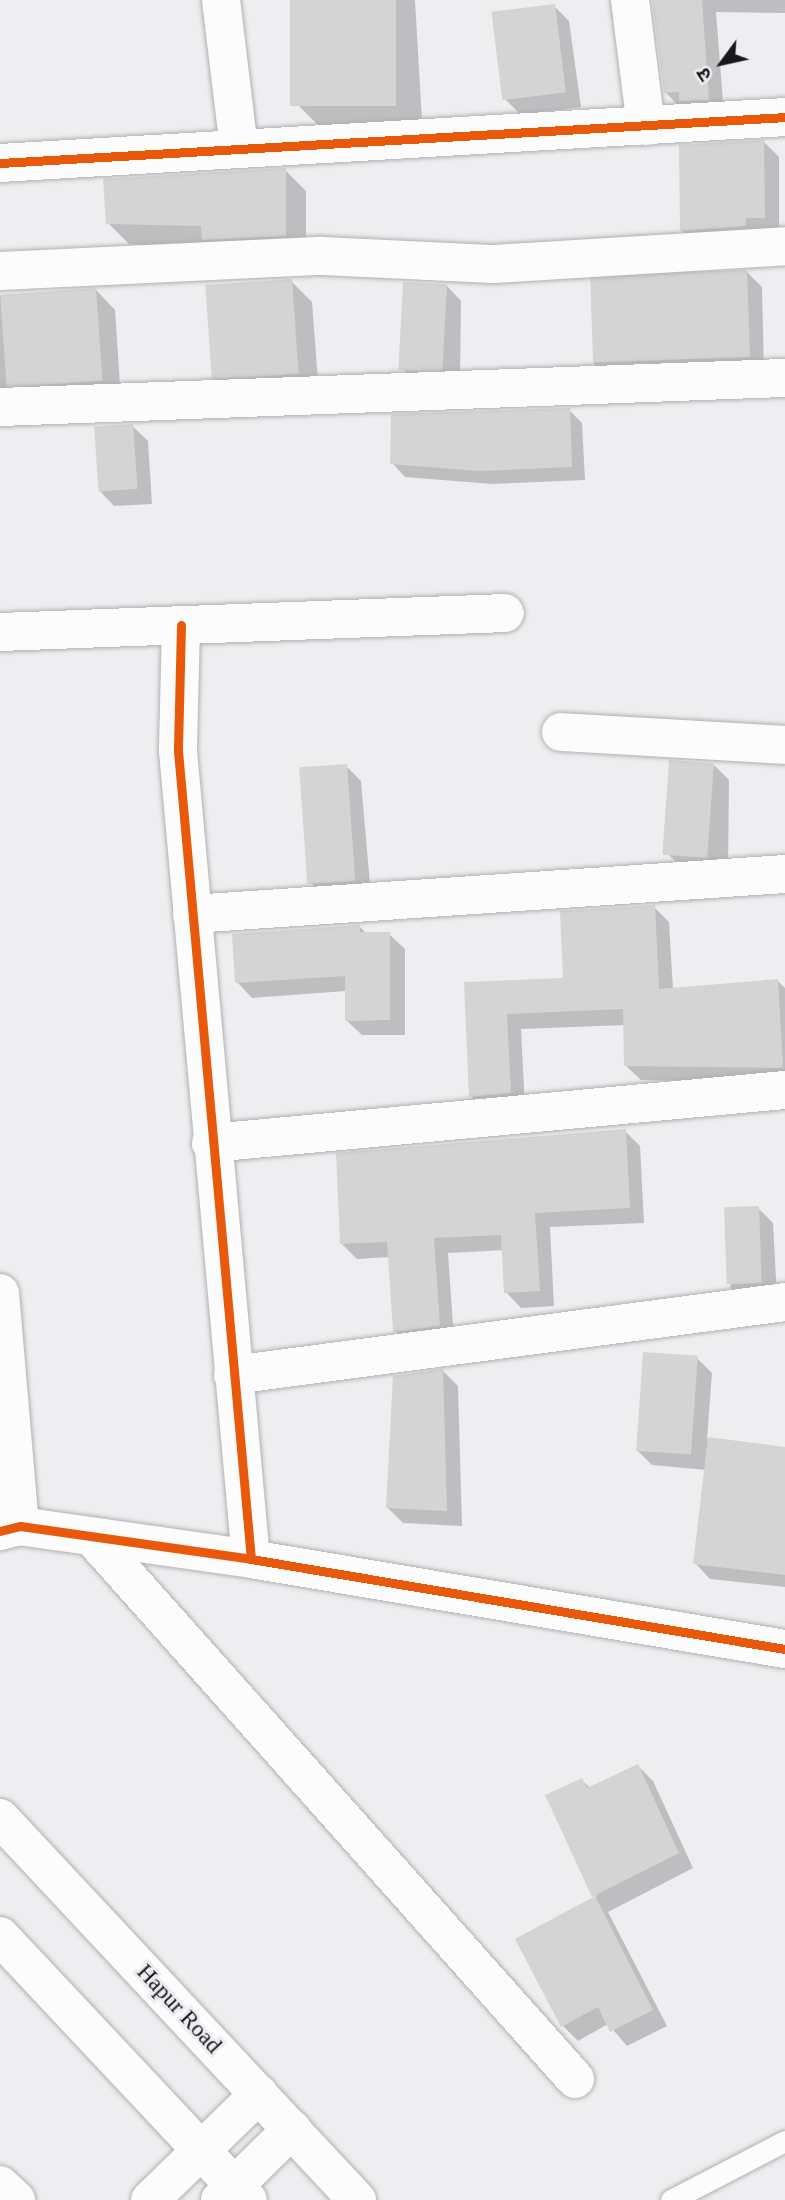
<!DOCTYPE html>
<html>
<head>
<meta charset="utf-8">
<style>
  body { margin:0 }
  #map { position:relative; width:785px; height:2200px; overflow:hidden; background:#eeedf0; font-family:"Times New Roman","Noto Sans Devanagari",serif }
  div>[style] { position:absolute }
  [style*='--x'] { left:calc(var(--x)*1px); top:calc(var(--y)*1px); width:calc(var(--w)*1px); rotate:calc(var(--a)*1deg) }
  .shadow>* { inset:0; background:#0003 }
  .building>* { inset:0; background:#d5d4d4; transform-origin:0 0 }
  .roads { filter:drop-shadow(0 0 2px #b1b0b2) drop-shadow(0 0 2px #b1b0b2) }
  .lane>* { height:21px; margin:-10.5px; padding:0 10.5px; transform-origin:10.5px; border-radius:10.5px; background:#fcfcfd }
  .street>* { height:38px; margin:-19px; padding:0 19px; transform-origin:19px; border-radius:19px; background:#fcfcfd }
  .secondary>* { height:38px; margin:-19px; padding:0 19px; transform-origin:19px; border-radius:19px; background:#fcfcfd }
  .cycleway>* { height:9px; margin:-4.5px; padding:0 4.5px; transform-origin:4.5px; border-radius:4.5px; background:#e8590c }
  span { translate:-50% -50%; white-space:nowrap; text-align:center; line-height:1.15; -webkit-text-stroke:6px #eeecf1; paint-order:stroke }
  .street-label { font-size:23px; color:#181719 }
  .north { position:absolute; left:687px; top:28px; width:70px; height:70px; -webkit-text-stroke:5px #eeecf1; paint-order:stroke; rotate:237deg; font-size:19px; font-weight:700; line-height:28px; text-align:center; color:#181719 }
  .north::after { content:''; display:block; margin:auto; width:24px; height:32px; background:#181719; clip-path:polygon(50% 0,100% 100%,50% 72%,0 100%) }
</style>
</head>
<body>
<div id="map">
  <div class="shadow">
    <i style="clip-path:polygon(292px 0,415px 0,422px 121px,319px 126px,298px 105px)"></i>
    <i style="clip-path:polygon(653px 0,785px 0,785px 13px,716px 12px,724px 114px,681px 108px,666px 93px)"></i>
    <i style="clip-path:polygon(554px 6px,569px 21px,581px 107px,521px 115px,505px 99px)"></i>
    <i style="clip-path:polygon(764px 142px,779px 157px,779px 233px,697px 245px,681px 230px)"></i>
    <i style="clip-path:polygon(285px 170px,306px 191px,306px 256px,129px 244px,108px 223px)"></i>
    <i style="clip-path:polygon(747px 272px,762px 287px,764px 372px,608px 378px,593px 363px)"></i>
    <i style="clip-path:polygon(291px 281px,312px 302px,319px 394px,234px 398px,213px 377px)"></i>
    <i style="clip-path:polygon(446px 285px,461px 301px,460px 383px,419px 385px,404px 370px)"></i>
    <i style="clip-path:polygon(96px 290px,115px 310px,121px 400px,0 416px,0 295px)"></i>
    <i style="clip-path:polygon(569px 410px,582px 423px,585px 480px,492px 484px,405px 477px,392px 463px)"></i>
    <i style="clip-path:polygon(132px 426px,148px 441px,152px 504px,114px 506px,99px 490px)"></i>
    <i style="clip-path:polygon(714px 765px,729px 780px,728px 871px,684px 870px,669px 855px)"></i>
    <i style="clip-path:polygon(346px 766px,361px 781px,371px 896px,326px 899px,311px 883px)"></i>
    <i style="clip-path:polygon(654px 907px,669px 922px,673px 990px,778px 981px,785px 988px,785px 1083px,641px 1080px,625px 1065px,625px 1025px,521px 1029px,525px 1108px,486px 1112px,471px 1096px,466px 984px,565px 979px)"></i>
    <i style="clip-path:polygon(359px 926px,367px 934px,389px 934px,405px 949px,405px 1035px,362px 1035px,346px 1020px,346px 991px,252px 998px,237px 982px)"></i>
    <i style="clip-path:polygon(625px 1131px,640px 1146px,644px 1223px,550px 1227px,554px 1306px,521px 1308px,506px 1292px,504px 1250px,448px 1253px,454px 1340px,410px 1346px,395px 1331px,390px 1257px,357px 1259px,342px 1244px)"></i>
    <i style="clip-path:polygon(758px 1208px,773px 1223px,777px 1298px,745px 1302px,730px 1287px)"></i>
    <i style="clip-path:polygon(697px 1358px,712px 1373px,707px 1439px,785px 1454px,785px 1587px,710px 1579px,695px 1563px,706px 1470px,652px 1465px,637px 1450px)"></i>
    <i style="clip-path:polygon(443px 1371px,458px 1386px,462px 1526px,403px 1523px,388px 1508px)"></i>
    <i style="clip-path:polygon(638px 1766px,653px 1781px,693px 1868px,608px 1912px,667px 2026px,627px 2046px,608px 2024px,578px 2041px,563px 2026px,596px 1898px,582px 1780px,590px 1788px)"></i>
  </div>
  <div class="building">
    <i style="left:290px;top:0;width:106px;height:106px"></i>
    <i style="clip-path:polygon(652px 0,702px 0,709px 100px,679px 101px,679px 92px,664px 93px)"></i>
    <i style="left:555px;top:4px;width:89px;height:64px;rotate:83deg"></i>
    <i style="clip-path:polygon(764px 140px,765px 218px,746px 218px,746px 226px,680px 231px,679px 145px)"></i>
    <i style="clip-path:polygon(286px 168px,286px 236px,202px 240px,201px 226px,106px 224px,103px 179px)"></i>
    <i style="left:747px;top:270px;width:87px;height:157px;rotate:88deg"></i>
    <i style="left:292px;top:279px;width:95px;height:87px;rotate:86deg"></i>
    <i style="left:403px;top:282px;width:44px;height:88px;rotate:3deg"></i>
    <i style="left:96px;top:288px;width:93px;height:96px;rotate:86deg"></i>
    <i style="clip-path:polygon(570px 408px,572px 467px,478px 471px,390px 464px,391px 414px)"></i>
    <i style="left:133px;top:424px;width:65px;height:39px;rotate:86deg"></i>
    <i style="left:669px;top:760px;width:45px;height:95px;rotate:4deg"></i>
    <i style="left:347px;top:764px;width:117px;height:48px;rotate:86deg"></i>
    <i style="clip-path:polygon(655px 905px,659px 989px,778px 979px,783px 1068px,624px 1066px,623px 1009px,507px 1014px,511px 1093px,469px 1097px,464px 982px,563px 978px,560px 911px)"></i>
    <i style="clip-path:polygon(360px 925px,360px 932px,390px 932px,390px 1020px,345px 1021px,345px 976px,235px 983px,232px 934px)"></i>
    <i style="clip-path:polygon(626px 1129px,630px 1208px,535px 1213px,540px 1291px,504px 1293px,501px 1235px,434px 1238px,440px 1326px,393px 1332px,387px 1242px,340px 1244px,336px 1153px)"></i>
    <i style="left:759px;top:1206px;width:77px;height:35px;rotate:88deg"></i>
    <i style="left:643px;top:1352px;width:55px;height:99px;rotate:4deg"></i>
    <i style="clip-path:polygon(443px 1369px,447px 1511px,386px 1508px,393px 1376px)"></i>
    <i style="clip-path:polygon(708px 1437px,785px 1447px,785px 1575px,693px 1564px)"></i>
    <i style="clip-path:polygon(638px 1764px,679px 1853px,592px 1897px,545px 1795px,582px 1778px,587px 1788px)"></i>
    <i style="clip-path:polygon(595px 1896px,653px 2010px,610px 2032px,598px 2007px,561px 2027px,515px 1939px)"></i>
  </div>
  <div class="roads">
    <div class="lane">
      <i style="--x:671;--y:2200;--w:128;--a:-27.4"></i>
    </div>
    <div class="street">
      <i style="--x:221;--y:0;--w:150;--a:83.1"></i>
      <i style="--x:630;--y:0;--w:127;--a:82.8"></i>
      <i style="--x:0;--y:163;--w:786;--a:-3.35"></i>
      <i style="--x:0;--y:271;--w:322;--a:-2.7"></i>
      <i style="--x:322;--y:256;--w:172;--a:2.7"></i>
      <i style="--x:494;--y:264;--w:292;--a:-3.5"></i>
      <i style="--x:0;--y:407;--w:786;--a:-2.12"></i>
      <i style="--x:181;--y:625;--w:126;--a:91.4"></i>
      <i style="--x:178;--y:751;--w:811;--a:84.84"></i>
      <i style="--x:0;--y:632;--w:505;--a:-2.15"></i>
      <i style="--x:561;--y:732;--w:224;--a:3.3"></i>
      <i style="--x:192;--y:914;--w:594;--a:-3.86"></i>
      <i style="--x:211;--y:1143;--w:576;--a:-5.28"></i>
      <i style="--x:0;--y:1293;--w:234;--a:85.1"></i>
      <i style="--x:233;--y:1375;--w:557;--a:-7.53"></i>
      <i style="--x:0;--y:1531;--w:21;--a:-14"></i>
      <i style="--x:20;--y:1526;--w:233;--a:8.1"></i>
      <i style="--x:251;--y:1559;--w:542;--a:9.57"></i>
      <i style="--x:92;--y:1537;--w:726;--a:48.29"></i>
      <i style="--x:0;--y:2185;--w:22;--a:43"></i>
      <i style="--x:150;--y:2200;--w:152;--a:-44.2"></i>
      <i style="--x:220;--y:2200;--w:101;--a:-44.6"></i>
    </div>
    <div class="secondary">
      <i style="--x:0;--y:1818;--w:523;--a:46.94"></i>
      <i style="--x:0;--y:1936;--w:362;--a:46.8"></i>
    </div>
  </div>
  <div class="cycleway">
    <i style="--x:0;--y:163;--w:786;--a:-3.35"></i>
    <i style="--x:181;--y:625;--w:126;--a:91.4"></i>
    <i style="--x:178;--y:751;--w:811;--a:84.84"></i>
    <i style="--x:0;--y:1531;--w:21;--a:-14"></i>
    <i style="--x:20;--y:1526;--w:233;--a:8.1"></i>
    <i style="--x:251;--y:1559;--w:542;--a:9.57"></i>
  </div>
  <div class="street-label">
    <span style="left:179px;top:2009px;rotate:47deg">Hapur Road</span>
  </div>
  <div class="north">उ</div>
</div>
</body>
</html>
